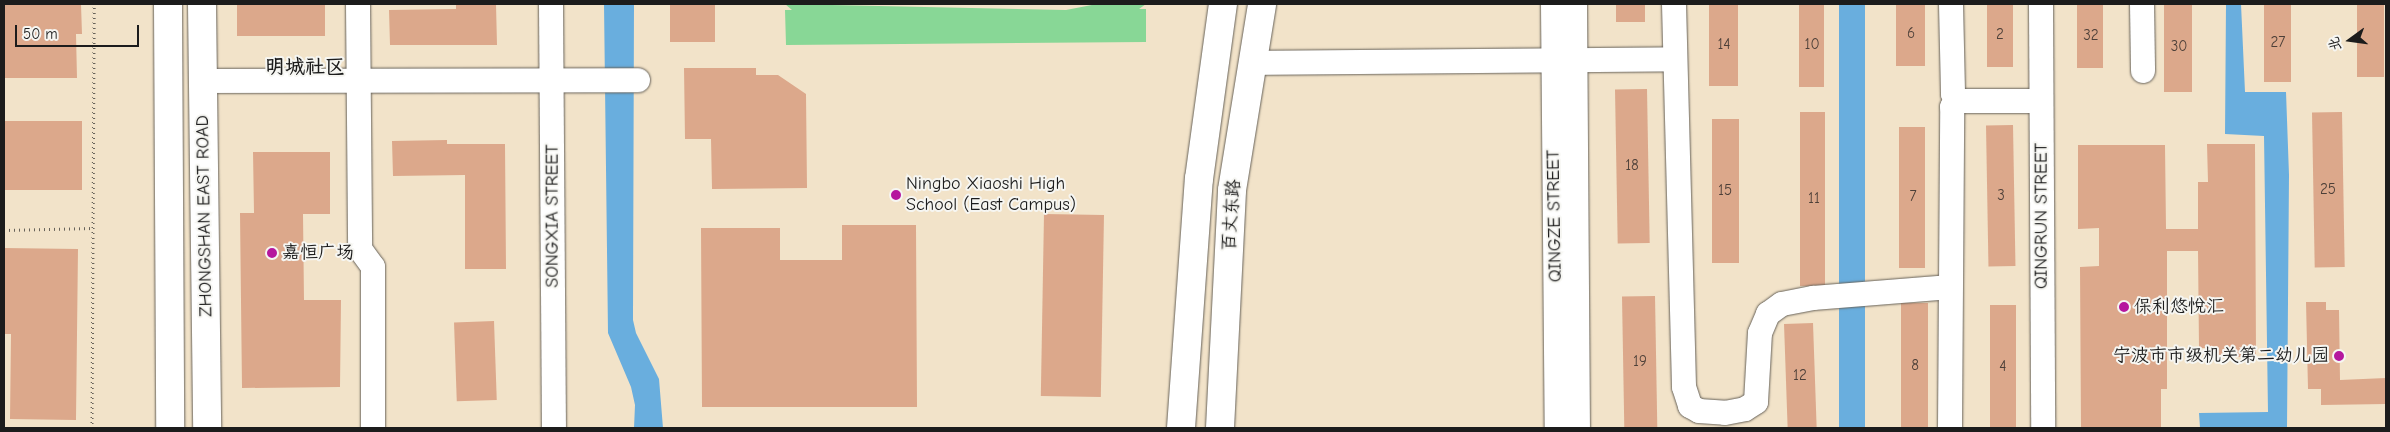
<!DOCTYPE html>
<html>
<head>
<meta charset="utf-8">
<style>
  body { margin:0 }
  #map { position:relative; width:2390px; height:432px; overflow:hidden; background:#f2e3c9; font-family:"Comic Neue","LXGW WenKai TC",sans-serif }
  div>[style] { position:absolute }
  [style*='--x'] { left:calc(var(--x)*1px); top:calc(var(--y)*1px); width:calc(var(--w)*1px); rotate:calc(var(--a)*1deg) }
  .green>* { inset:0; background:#88d796 }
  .water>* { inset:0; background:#69aede; transform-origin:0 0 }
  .building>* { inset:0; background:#dca88b; transform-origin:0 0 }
  .path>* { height:3px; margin-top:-1.5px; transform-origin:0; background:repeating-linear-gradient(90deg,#676259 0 1px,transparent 0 5px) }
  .roads { filter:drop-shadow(0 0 1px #676259) drop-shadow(0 0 1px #676259) }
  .minor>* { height:24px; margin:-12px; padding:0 12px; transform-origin:12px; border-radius:12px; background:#fff }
  .major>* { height:28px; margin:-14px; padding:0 14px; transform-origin:14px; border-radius:14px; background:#fff }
  .dots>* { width:14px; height:14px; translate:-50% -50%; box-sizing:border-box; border:2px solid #f6f6f2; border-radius:50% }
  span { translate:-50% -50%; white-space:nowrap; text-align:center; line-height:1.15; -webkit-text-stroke:4px #f6f6f2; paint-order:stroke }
  .number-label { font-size:15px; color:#4c3f38 }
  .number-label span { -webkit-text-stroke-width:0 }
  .poi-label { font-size:18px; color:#1c1c1c }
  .left { translate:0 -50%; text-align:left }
  .right { translate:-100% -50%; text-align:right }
  .street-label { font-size:18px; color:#1c1c1c }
  .quarter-label { font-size:20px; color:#1c1c1c; font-weight:700 }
  .frame { position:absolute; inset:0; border:5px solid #1c1c1c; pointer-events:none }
  .north { position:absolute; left:2325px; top:15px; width:50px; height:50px; -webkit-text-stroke:4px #f6f6f2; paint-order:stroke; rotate:256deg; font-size:14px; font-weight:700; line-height:20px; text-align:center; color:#1c1c1c }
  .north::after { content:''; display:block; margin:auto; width:18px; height:22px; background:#1c1c1c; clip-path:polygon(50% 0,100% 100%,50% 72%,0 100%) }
  .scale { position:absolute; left:15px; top:25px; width:124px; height:22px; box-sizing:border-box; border:2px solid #1c1c1c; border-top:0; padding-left:6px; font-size:15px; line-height:18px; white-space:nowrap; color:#1c1c1c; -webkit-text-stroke:4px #f6f6f2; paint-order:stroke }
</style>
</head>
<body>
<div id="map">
  <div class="green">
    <i style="clip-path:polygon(785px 4px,1066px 10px,1097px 4px,1146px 4px,1139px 9px,1146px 9px,1146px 42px,786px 45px,785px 10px,792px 10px)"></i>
  </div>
  <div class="water">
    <i style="clip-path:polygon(604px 4px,634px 4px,633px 320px,636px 333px,659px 379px,663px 428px,634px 428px,635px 405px,631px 387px,608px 333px)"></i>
    <i style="left:1839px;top:4px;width:26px;height:424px"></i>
    <i style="clip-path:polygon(2226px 4px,2241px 4px,2245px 92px,2286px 92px,2289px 175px,2287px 428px,2200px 428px,2199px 413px,2268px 412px,2264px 136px,2225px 134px)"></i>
  </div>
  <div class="building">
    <i style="clip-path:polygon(4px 4px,81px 4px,82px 34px,76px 34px,77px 78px,4px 78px)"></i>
    <i style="left:237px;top:4px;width:88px;height:32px"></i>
    <i style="clip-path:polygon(456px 4px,496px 4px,497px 45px,390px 45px,389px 10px,456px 9px)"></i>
    <i style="left:670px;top:4px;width:45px;height:38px"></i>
    <i style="left:1616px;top:4px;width:29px;height:18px"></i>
    <i style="left:1709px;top:4px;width:29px;height:82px"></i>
    <i style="left:1799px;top:4px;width:25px;height:83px"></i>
    <i style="left:1896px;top:4px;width:29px;height:62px"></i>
    <i style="left:1987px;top:4px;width:26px;height:63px"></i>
    <i style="left:2077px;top:4px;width:26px;height:64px"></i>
    <i style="left:2164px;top:4px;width:28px;height:88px"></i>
    <i style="left:2264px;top:4px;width:27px;height:78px"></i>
    <i style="left:2357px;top:4px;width:27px;height:73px"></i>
    <i style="clip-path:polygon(684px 68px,756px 68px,756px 75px,778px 75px,806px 94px,807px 188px,712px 189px,711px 139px,685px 139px)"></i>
    <i style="left:1647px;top:89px;width:154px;height:32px;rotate:89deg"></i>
    <i style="left:1800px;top:112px;width:25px;height:174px"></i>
    <i style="left:2342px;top:112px;width:155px;height:30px;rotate:89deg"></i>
    <i style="left:1712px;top:119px;width:27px;height:144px"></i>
    <i style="left:4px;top:121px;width:78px;height:69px"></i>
    <i style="left:2013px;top:125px;width:141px;height:27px;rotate:89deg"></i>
    <i style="left:1899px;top:127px;width:26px;height:141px"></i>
    <i style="clip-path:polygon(447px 140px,447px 144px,505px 144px,506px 269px,465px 269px,465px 175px,393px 176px,392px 141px)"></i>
    <i style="clip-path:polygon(2207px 144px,2255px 144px,2256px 357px,2210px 357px,2210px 348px,2199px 348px,2198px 251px,2167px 251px,2167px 389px,2161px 389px,2161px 428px,2081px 428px,2080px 267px,2099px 266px,2099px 228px,2078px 229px,2078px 145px,2165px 145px,2166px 229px,2198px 229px,2198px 182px,2208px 182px)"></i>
    <i style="clip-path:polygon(253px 152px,330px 152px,330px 214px,303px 214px,304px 300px,341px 300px,340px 387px,242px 388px,240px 213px,254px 213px)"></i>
    <i style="left:1044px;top:214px;width:60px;height:182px;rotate:1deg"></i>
    <i style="clip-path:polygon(842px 225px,916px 225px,917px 407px,702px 407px,701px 228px,780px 228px,780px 260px,842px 260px)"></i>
    <i style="clip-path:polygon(4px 248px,78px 249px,76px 420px,10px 419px,11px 334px,4px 334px)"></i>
    <i style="left:1655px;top:296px;width:132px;height:33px;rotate:89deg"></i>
    <i style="clip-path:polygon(2306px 302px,2326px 302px,2326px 310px,2339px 310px,2340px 380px,2386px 378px,2386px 404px,2321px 405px,2321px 389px,2308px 389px)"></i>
    <i style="left:1928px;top:303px;width:125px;height:27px;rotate:90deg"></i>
    <i style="left:1990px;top:305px;width:26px;height:123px"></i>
    <i style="left:494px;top:321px;width:79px;height:40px;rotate:88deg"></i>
    <i style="left:1813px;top:323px;width:105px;height:29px;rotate:88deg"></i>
  </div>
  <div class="path">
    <i style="--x:4;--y:230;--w:90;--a:-1.3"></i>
    <i style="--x:92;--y:428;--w:424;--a:-89.7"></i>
  </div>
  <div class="roads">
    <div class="minor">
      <i style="--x:358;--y:4;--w:245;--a:89.5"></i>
      <i style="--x:360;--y:249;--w:22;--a:54"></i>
      <i style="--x:373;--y:267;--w:161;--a:90"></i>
      <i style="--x:551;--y:4;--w:424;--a:89.6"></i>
      <i style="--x:1553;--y:4;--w:424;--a:89.5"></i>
      <i style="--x:1575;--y:4;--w:424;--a:89.6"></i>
      <i style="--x:1674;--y:4;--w:383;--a:88.5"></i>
      <i style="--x:1684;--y:387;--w:20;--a:72"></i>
      <i style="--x:1690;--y:406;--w:10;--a:29"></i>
      <i style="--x:1699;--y:411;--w:26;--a:4"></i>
      <i style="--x:1725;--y:413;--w:20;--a:-11"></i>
      <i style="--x:1745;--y:409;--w:13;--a:-32"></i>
      <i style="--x:1756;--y:402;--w:69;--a:-86.7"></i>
      <i style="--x:1760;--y:333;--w:21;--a:-67"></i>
      <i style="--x:1768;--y:314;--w:17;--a:-36"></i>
      <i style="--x:1782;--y:304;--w:32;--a:-11"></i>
      <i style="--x:1813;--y:298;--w:138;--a:-4.6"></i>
      <i style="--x:1951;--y:4;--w:90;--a:88.7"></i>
      <i style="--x:1953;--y:94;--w:9;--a:54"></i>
      <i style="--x:2041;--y:4;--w:424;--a:89.7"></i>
      <i style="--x:2142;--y:4;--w:67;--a:89.1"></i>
      <i style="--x:1253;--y:63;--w:421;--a:-0.5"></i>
      <i style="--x:203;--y:81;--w:435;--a:-0.1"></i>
      <i style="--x:1950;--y:428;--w:321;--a:-89.6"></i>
      <i style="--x:1952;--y:107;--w:8;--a:-45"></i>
      <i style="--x:1958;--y:101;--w:83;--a:0"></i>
    </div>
    <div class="major">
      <i style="--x:168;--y:4;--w:424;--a:89.7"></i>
      <i style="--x:202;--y:4;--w:424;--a:89.3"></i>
      <i style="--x:1181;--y:428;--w:250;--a:-85.9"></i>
      <i style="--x:1199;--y:179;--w:177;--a:-82.2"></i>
      <i style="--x:1220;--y:428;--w:238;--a:-87.1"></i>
      <i style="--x:1232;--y:190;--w:188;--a:-80.8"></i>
    </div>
  </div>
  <div class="dots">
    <i style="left:896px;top:195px;background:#b5179e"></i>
    <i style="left:272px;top:253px;background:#b5179e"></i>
    <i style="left:2124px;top:307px;background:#b5179e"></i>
    <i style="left:2339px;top:356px;background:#b5179e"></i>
  </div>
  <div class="number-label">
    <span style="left:1911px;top:34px">6</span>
    <span style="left:2000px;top:35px">2</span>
    <span style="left:2091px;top:36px">32</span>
    <span style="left:2278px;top:43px">27</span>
    <span style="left:1724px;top:45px">14</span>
    <span style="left:1812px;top:45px">10</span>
    <span style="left:2179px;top:47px">30</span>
    <span style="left:1632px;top:166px">18</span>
    <span style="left:2328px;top:190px">25</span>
    <span style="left:1725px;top:191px">15</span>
    <span style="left:2001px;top:196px">3</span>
    <span style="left:1913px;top:197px">7</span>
    <span style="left:1814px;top:199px">11</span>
    <span style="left:1640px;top:362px">19</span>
    <span style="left:1915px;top:366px">8</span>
    <span style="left:2003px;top:367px">4</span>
    <span style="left:1800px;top:376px">12</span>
  </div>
  <div class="poi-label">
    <span class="left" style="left:906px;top:195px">Ningbo Xiaoshi High<br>School (East Campus)</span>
    <span class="left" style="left:282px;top:253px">嘉恒广场</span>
    <span class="left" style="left:2134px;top:307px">保利悠悦汇</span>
    <span class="right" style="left:2329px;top:356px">宁波市市级机关第二幼儿园</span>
  </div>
  <div class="street-label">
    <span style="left:1232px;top:215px;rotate:-86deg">百丈东路</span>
    <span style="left:205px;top:216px;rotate:-91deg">ZHONGSHAN EAST ROAD</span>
    <span style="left:553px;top:216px;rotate:-90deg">SONGXIA STREET</span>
    <span style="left:1555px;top:216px;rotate:-91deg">QINGZE STREET</span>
    <span style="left:2042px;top:216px;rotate:-90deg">QINGRUN STREET</span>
  </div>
  <div class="quarter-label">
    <span style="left:305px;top:66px">明城社区</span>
  </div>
  <div class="frame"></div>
  <div class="north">北</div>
  <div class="scale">50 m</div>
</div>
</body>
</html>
